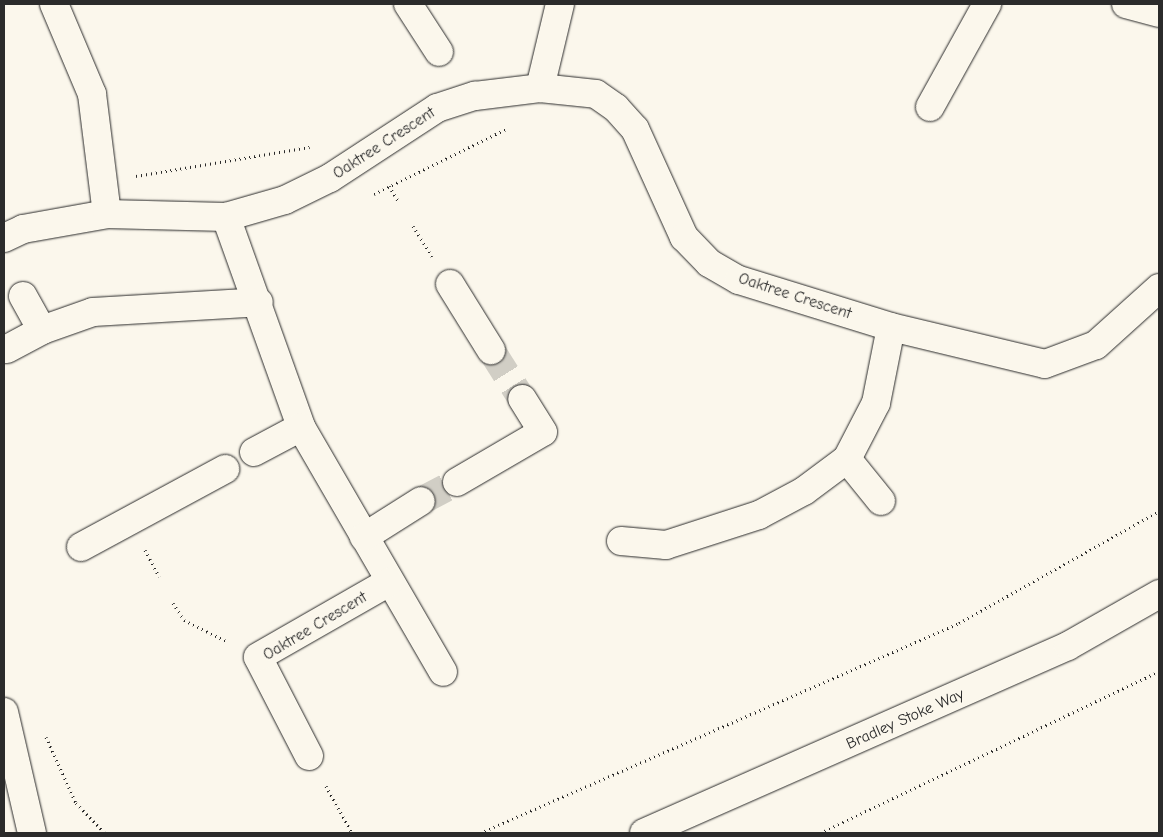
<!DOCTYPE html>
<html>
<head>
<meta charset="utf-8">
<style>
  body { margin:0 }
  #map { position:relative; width:1163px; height:837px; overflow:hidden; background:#fbf7ec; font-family:"Comic Neue",sans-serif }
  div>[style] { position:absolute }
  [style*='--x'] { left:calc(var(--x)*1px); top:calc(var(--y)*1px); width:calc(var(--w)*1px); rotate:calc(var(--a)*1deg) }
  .minor-tunnel>* { height:28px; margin-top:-14px; transform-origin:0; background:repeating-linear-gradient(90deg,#d1cec5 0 28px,transparent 0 42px) }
  .path>* { height:3px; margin-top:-1.5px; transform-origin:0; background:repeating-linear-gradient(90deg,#2b2b2b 0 1px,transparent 0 5px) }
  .roads { filter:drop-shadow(0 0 1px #2b2b2b) drop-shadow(0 0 1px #2b2b2b) }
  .minor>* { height:28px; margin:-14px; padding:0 14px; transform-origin:14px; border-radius:14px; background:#fbf7ec }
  span { translate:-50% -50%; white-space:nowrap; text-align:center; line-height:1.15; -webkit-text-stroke:5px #fbf7ec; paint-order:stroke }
  .street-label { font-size:16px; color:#2b2b2b }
  .frame { position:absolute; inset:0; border:5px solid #2b2b2b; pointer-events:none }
</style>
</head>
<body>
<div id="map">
  <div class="minor-tunnel">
    <i style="--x:491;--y:350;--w:58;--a:57.7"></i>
    <i style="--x:421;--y:501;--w:41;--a:-27.8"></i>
  </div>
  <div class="path">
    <i style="--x:136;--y:176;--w:176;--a:-9.5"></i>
    <i style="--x:389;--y:186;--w:19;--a:58"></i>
    <i style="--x:374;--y:194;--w:147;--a:-26.2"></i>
    <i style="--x:413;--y:226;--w:36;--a:58"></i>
    <i style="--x:145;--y:550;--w:30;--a:62"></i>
    <i style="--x:173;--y:603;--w:20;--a:57"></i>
    <i style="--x:184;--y:620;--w:49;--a:26.6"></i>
    <i style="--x:46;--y:737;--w:72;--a:65.6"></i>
    <i style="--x:76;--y:803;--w:42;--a:46"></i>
    <i style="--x:326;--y:786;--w:54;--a:61"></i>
    <i style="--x:480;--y:833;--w:523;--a:-23.67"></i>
    <i style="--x:959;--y:623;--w:229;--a:-29.2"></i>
    <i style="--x:820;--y:833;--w:376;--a:-25.5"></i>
  </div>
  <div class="roads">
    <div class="minor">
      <i style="--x:54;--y:4;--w:98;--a:67.1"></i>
      <i style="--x:92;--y:94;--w:121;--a:82.9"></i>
      <i style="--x:408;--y:4;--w:57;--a:57.1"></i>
      <i style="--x:1126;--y:4;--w:34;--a:15"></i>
      <i style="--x:540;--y:88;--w:86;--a:-76.6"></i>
      <i style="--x:930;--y:107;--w:118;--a:-61"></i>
      <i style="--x:226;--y:217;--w:223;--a:70.3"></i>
      <i style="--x:301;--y:427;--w:283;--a:59.9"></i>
      <i style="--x:4;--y:238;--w:21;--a:-25"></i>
      <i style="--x:23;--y:229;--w:85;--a:-10.1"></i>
      <i style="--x:107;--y:214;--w:119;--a:1.4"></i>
      <i style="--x:226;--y:217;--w:61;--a:-16.1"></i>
      <i style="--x:285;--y:200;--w:50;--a:-26.1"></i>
      <i style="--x:330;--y:178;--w:128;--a:-33.2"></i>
      <i style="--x:437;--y:108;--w:40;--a:-18"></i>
      <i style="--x:475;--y:96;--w:65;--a:-7"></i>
      <i style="--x:540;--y:88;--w:56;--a:6.1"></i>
      <i style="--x:596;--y:94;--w:24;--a:35"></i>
      <i style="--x:616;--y:108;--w:28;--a:48"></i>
      <i style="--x:635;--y:129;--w:119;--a:65.6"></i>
      <i style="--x:684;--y:237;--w:36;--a:46"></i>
      <i style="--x:709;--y:263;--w:34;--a:30"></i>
      <i style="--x:739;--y:280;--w:159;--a:17.2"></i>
      <i style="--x:891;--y:327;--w:158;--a:13.5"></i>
      <i style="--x:1045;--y:364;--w:54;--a:-20.4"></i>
      <i style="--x:1096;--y:345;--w:85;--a:-42.1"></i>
      <i style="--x:450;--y:284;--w:78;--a:58.2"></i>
      <i style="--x:23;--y:296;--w:39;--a:61"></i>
      <i style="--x:7;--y:349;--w:40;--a:-28"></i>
      <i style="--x:42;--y:330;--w:54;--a:-19.4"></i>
      <i style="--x:93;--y:312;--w:166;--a:-3.4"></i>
      <i style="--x:254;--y:452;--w:53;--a:-28"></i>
      <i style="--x:847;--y:459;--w:54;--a:51"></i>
      <i style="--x:457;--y:482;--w:99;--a:-30.2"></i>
      <i style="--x:543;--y:432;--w:39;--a:-122"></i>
      <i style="--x:364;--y:537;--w:67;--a:-32.3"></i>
      <i style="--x:621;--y:541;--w:45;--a:5.1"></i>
      <i style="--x:666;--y:545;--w:98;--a:-17.9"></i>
      <i style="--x:759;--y:515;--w:51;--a:-28.1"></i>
      <i style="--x:804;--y:491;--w:54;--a:-36.7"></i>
      <i style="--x:847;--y:459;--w:63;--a:-62.6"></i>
      <i style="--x:876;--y:403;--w:77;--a:-78.8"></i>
      <i style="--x:81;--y:547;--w:164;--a:-28.4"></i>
      <i style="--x:4;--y:712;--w:124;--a:77"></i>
      <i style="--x:309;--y:756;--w:111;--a:-117.3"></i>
      <i style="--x:258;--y:657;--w:151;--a:-29.8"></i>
      <i style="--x:644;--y:833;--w:463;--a:-23.8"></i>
      <i style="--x:1068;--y:646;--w:105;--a:-29.7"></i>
    </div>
  </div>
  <div class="street-label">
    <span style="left:384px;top:143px;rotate:-33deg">Oaktree Crescent</span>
    <span style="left:795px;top:296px;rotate:18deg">Oaktree Crescent</span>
    <span style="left:315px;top:626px;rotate:-31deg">Oaktree Crescent</span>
    <span style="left:905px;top:719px;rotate:-24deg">Bradley Stoke Way</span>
  </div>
  <div class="frame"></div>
</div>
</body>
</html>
